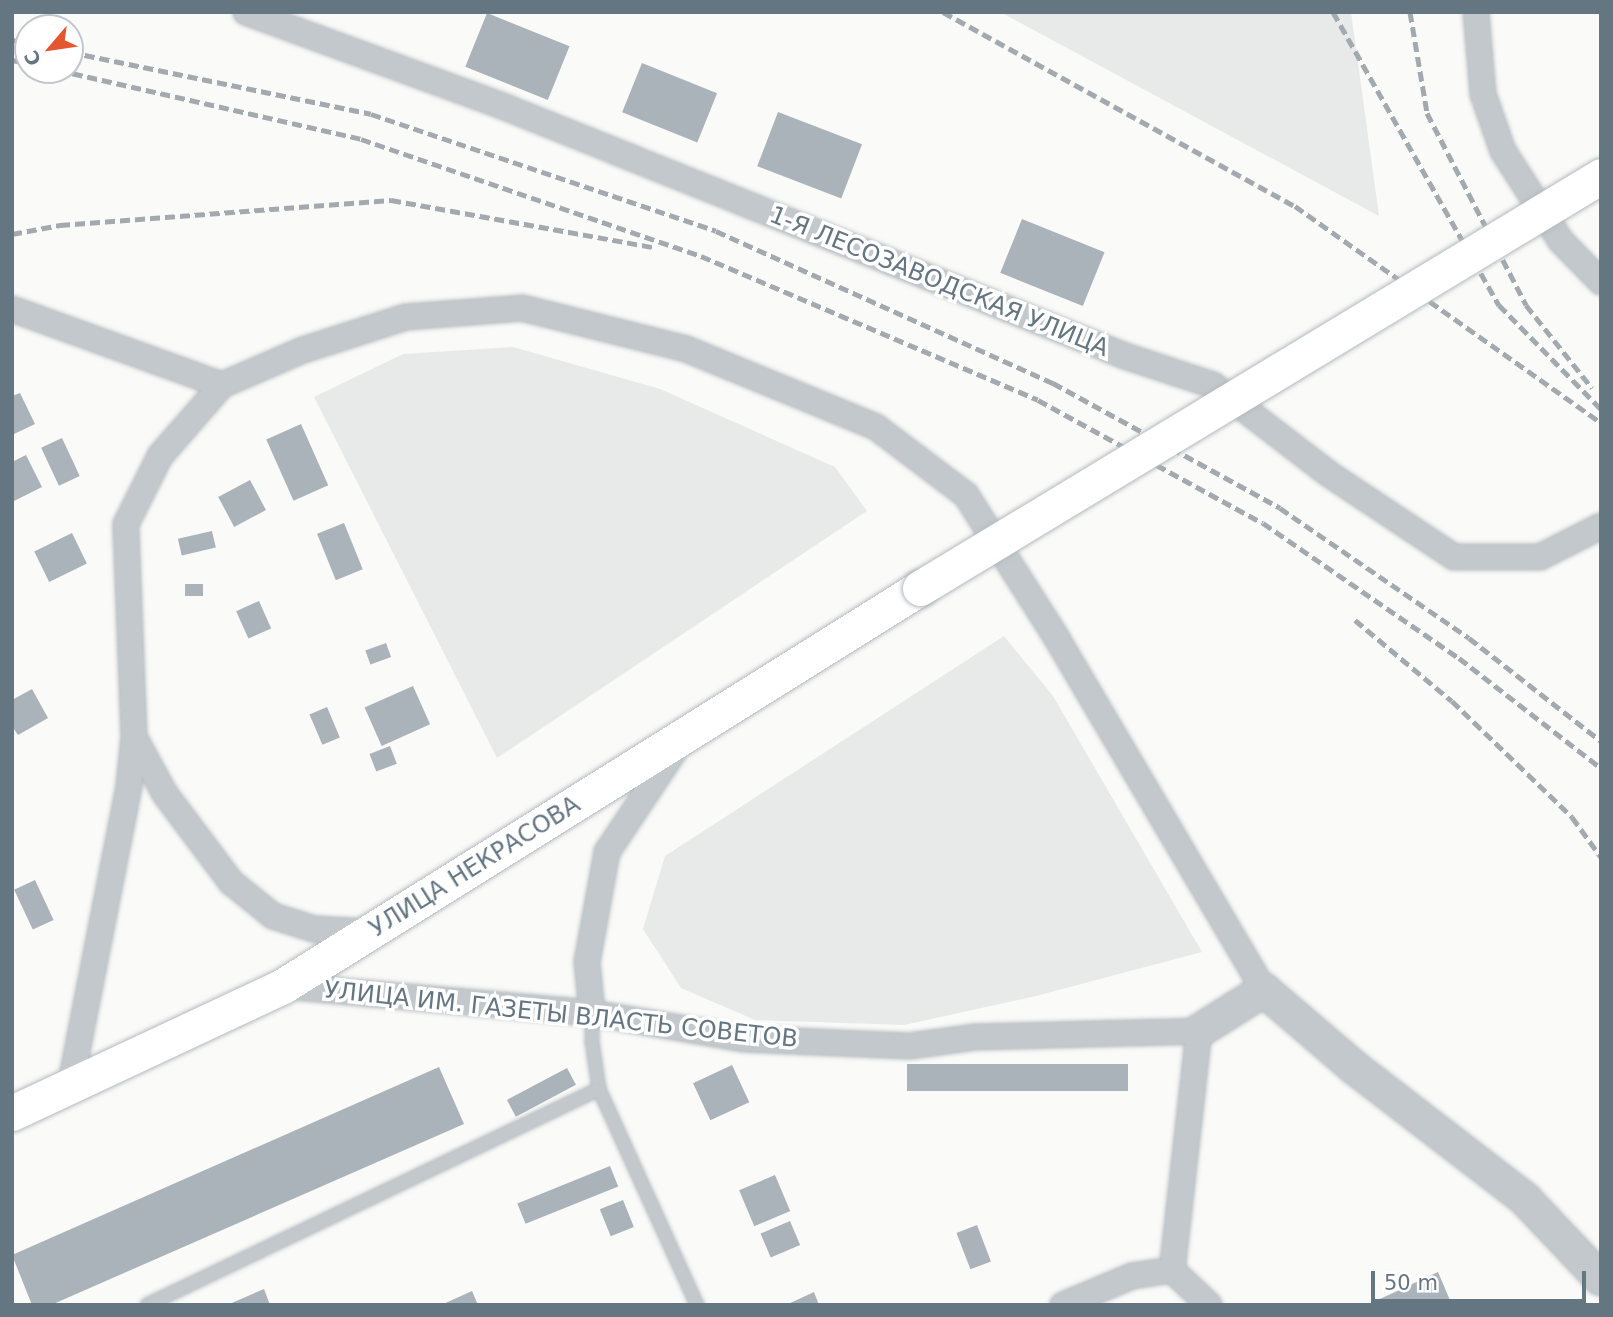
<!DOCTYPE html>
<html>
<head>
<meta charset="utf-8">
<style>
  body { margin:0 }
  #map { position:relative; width:1613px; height:1317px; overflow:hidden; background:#fafaf8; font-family:"DejaVu Sans",sans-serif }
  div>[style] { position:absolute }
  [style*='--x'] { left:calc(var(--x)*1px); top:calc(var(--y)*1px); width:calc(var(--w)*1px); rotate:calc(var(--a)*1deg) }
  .built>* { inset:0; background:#e8e9e9 }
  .building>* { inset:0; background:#aab3b9; transform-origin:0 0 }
  .roads { filter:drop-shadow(0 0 2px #b3babf) drop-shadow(0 0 2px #b3babf) }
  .service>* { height:12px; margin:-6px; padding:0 6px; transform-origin:6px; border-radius:6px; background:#c3c8cc }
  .minor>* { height:24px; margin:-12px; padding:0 12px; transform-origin:12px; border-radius:12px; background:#c3c8cc }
  .tertiary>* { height:32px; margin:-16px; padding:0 16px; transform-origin:16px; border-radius:16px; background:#c3c8cc }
  .secondary>* { height:35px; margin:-17.5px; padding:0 17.5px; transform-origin:17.5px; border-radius:17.5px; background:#fff }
  .rail>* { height:5px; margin-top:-2.5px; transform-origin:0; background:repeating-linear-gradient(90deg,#a2aab0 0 10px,transparent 0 15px) }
  .bridges { filter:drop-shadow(0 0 2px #b3babf) drop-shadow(0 0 2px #b3babf) }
  .secondary-bridge>* { height:35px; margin:-17.5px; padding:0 17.5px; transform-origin:17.5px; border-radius:17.5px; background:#fff }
  span { translate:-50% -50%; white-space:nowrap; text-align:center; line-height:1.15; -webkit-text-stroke:7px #fff; paint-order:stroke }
  .street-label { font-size:24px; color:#657683 }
  .frame { position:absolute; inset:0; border:14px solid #657683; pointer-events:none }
  .north { position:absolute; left:14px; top:14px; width:70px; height:70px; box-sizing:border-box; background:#fff; border:2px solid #c1c8cd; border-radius:50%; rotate:241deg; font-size:19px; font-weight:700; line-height:28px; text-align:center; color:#657683 }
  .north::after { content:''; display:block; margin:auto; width:24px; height:32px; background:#e4572e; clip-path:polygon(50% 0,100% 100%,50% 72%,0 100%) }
  .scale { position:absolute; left:1371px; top:1271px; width:215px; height:32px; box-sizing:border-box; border:4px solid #657683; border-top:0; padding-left:9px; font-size:21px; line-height:24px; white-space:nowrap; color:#657683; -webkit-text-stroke:5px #fff; paint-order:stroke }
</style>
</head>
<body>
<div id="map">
  <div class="built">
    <i style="clip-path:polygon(1000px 12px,1351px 12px,1379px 216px)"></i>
    <i style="clip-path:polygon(513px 347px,660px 389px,835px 467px,867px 511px,497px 758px,314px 397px,403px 354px)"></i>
    <i style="clip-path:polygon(1004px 636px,1053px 696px,1202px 952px,1036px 996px,904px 1025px,755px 1020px,681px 988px,643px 929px,665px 856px)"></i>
  </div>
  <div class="building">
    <i style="left:487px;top:13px;width:89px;height:58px;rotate:22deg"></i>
    <i style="left:642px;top:63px;width:81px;height:53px;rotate:22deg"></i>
    <i style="left:778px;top:112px;width:90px;height:58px;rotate:21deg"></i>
    <i style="left:1022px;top:219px;width:89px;height:58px;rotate:22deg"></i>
    <i style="clip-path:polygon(20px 393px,35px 424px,12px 435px,12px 396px)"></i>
    <i style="left:301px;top:424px;width:67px;height:38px;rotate:66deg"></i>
    <i style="left:62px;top:438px;width:42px;height:23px;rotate:65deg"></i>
    <i style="clip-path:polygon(26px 455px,42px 487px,12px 502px,12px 462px)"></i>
    <i style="left:250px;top:480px;width:34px;height:36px;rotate:62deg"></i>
    <i style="left:344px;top:523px;width:50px;height:29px;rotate:68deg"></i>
    <i style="left:212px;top:531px;width:17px;height:35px;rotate:77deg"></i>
    <i style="left:72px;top:533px;width:34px;height:42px;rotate:64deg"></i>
    <i style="left:185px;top:584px;width:18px;height:12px"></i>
    <i style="left:259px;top:601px;width:30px;height:25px;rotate:66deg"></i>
    <i style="left:386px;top:643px;width:15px;height:22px;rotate:70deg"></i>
    <i style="left:413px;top:686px;width:42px;height:53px;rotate:66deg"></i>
    <i style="clip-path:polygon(32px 689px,48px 718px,18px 735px,12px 726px,12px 700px)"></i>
    <i style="left:327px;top:707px;width:33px;height:19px;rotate:67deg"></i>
    <i style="left:390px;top:746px;width:19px;height:22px;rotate:69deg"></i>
    <i style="left:35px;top:880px;width:44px;height:23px;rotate:65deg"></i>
    <i style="left:1128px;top:1064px;width:27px;height:221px;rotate:90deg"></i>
    <i style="left:732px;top:1065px;width:41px;height:43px;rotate:65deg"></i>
    <i style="clip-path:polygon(439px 1067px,464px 1124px,51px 1305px,32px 1305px,12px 1255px)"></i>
    <i style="left:567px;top:1068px;width:19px;height:68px;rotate:62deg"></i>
    <i style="left:610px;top:1166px;width:22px;height:100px;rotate:68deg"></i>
    <i style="left:775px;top:1175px;width:39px;height:39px;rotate:67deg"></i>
    <i style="left:623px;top:1200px;width:29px;height:25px;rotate:68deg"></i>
    <i style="left:790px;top:1221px;width:26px;height:32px;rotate:67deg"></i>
    <i style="left:977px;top:1225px;width:39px;height:22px;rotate:69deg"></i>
    <i style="clip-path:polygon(1438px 1272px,1452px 1305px,1367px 1305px)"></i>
    <i style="clip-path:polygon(264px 1289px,270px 1305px,227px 1305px)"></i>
    <i style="clip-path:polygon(472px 1291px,478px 1305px,441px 1305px)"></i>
    <i style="clip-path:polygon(814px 1292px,819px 1305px,786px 1305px)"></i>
  </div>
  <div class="roads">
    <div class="service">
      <i style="--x:592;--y:1013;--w:28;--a:90"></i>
      <i style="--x:592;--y:1041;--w:49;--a:81.7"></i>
      <i style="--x:147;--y:1305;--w:501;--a:-25.54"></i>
      <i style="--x:599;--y:1089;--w:237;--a:65.6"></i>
    </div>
    <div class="minor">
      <i style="--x:246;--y:12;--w:270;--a:20.1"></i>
      <i style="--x:500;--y:105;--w:674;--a:21.88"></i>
      <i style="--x:1125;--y:356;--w:93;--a:18.2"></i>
      <i style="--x:1213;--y:385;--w:146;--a:37.5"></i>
      <i style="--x:1329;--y:474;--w:150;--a:33.6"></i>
      <i style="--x:1454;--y:557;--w:86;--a:0"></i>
      <i style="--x:1540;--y:557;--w:68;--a:-26.9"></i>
      <i style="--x:1476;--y:12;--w:82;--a:85.1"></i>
      <i style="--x:1483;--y:94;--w:60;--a:70.7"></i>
      <i style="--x:1503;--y:151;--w:107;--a:57.2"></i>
      <i style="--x:1561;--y:241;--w:57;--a:45.7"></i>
      <i style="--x:12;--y:309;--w:223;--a:19.9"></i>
      <i style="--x:134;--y:737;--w:65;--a:61.5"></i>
      <i style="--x:165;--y:794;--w:110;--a:53.1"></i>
      <i style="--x:231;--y:882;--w:54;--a:39"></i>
      <i style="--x:273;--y:916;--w:43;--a:17.6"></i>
      <i style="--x:314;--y:929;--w:56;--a:3.1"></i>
      <i style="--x:283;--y:986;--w:310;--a:5"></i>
      <i style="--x:592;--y:1013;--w:154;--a:9.7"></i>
      <i style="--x:744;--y:1039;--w:166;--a:2.4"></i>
      <i style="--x:910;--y:1046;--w:67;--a:-7.8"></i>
      <i style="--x:976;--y:1037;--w:223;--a:-1.5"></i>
      <i style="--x:1199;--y:1031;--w:241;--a:96.4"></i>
      <i style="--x:1172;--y:1270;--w:40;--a:171.5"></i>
      <i style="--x:1132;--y:1276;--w:75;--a:157.2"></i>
      <i style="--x:592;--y:1013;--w:51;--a:-95.6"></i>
      <i style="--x:587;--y:962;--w:112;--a:-79.7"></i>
      <i style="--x:607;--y:852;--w:130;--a:-56.3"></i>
      <i style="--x:70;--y:1087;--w:308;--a:-78.9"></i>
      <i style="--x:129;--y:785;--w:48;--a:-84.1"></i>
      <i style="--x:134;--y:737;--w:213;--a:-92.2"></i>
      <i style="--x:126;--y:524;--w:76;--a:-63.4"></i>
      <i style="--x:160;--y:456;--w:94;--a:-48.9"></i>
      <i style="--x:222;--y:385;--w:88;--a:-23.4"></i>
      <i style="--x:303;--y:350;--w:108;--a:-17.8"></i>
      <i style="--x:406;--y:317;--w:116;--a:-4.4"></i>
      <i style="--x:522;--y:308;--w:169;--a:14"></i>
      <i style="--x:686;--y:349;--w:205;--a:22.3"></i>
      <i style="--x:876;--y:427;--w:113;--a:37.1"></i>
      <i style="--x:966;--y:495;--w:168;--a:57.6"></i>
      <i style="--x:1056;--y:637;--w:410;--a:59.5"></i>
      <i style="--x:1172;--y:1270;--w:51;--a:43.4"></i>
    </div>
    <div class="tertiary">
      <i style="--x:1199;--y:1031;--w:77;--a:-32.2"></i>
      <i style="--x:1264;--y:990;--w:120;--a:40.6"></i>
      <i style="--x:1355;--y:1068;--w:215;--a:37.6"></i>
      <i style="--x:1525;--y:1199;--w:110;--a:46.5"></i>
    </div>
    <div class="secondary">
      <i style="--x:12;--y:1113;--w:299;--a:-25.1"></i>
      <i style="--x:283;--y:986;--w:751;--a:-32"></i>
    </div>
  </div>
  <div class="rail">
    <i style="--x:943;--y:12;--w:402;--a:28.9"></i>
    <i style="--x:1295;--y:206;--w:375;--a:35.3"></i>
    <i style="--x:1333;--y:12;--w:337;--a:60.5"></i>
    <i style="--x:1499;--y:305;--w:146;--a:45.6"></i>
    <i style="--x:1410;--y:12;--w:102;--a:80.4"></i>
    <i style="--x:1427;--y:113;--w:216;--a:62.7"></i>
    <i style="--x:1526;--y:305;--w:106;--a:51.5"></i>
    <i style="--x:12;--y:40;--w:16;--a:11"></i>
    <i style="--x:70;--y:52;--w:307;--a:11.6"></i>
    <i style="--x:371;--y:114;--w:364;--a:18.7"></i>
    <i style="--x:716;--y:231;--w:370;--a:24.3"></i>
    <i style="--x:1053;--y:383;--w:259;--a:28.8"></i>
    <i style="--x:1280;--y:508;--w:229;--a:34.5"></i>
    <i style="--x:1469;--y:638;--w:167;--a:38"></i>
    <i style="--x:12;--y:60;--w:16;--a:11"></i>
    <i style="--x:58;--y:70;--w:311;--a:12.8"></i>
    <i style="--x:361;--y:139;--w:360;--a:19"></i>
    <i style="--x:701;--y:256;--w:366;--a:23.1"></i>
    <i style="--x:1038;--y:400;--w:256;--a:28.7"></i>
    <i style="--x:1263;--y:523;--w:238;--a:34.6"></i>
    <i style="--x:1459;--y:658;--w:180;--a:37.8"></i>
    <i style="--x:12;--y:234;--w:49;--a:-10.6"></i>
    <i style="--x:60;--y:225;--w:332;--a:-4.3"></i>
    <i style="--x:391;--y:200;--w:266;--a:10.2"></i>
    <i style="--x:1355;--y:620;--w:126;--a:39.9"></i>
    <i style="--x:1452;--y:701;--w:167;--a:44"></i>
    <i style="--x:1572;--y:817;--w:49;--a:54.1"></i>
  </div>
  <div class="bridges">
    <div class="secondary-bridge">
      <i style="--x:920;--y:588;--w:796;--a:-31.17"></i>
    </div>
  </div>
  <div class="street-label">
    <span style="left:939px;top:282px;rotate:22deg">1-Я ЛЕСОЗАВОДСКАЯ УЛИЦА</span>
    <span style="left:475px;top:867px;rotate:-32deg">УЛИЦА НЕКРАСОВА</span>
    <span style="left:561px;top:1015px;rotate:6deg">УЛИЦА ИМ. ГАЗЕТЫ ВЛАСТЬ СОВЕТОВ</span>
  </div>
  <div class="frame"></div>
  <div class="north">С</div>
  <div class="scale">50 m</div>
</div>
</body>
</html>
